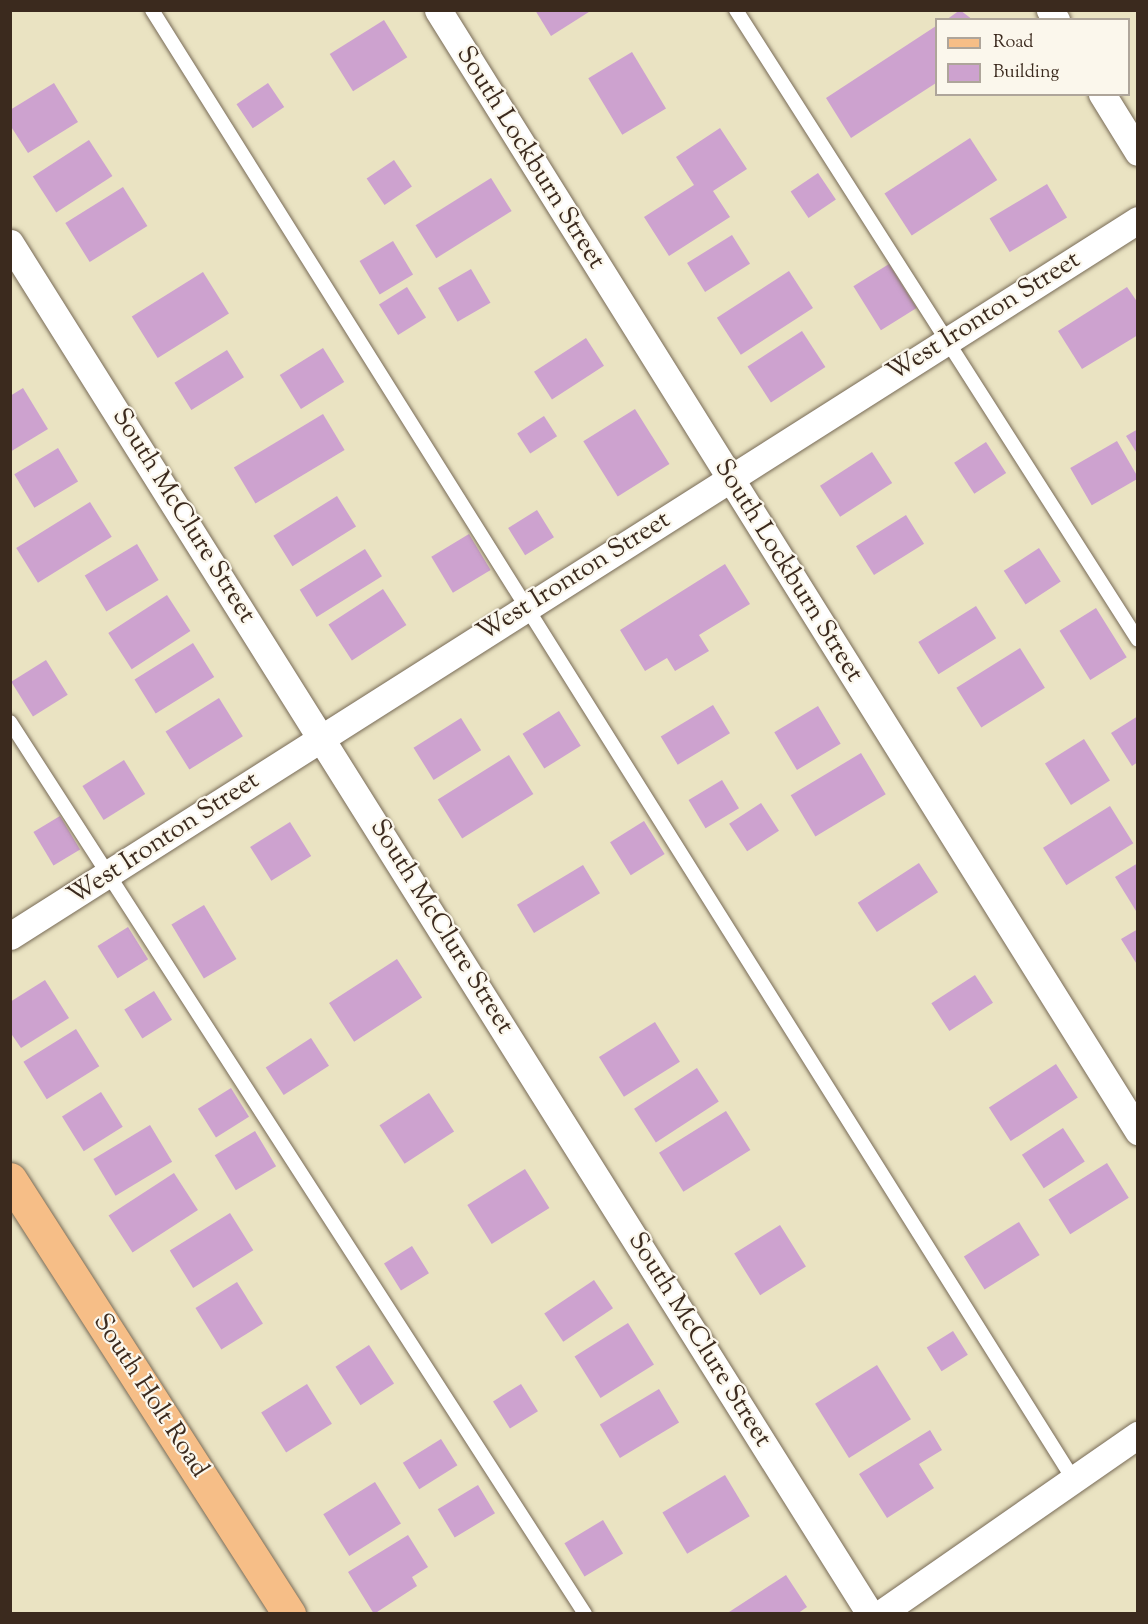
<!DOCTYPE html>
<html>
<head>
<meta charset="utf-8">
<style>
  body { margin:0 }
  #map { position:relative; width:1148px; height:1624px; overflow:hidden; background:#eae3c2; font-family:"Sorts Mill Goudy",serif }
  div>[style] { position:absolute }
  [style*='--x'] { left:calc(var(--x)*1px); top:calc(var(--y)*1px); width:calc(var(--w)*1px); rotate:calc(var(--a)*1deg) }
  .building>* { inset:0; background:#cda2cf; transform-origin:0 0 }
  .roads { filter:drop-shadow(0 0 2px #786b57) drop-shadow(0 0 2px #786b57) }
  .service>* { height:14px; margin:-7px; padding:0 7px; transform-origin:7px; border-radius:7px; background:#fff }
  .minor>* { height:27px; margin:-13.5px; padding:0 13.5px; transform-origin:13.5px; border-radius:13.5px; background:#fff }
  .primary>* { height:33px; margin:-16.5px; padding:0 16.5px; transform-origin:16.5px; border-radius:16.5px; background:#f6be87 }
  span { translate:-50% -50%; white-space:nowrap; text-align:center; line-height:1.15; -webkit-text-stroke:4.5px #fbf7ec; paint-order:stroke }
  .street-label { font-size:26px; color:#3b2a1e }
  .frame { position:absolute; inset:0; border:12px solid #3b2a1e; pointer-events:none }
  .legend { position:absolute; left:935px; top:18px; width:195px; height:78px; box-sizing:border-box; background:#fbf7ec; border:2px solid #aea59a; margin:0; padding:8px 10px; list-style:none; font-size:18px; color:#3b2a1e }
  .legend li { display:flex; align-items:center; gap:12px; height:30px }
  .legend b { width:30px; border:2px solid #aea59a }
</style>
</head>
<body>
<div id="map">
  <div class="building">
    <i style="clip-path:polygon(535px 10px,592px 10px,551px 36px)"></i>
    <i style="clip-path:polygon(960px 10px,973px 20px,946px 20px)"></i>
    <i style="left:384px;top:20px;width:44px;height:64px;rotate:58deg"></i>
    <i style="clip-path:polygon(936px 26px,936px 83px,851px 138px,826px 98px)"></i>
    <i style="left:632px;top:52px;width:66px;height:51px;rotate:59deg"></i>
    <i style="clip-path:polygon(54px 83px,78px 122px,28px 153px,10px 125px,10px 110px)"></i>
    <i style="left:268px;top:83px;width:29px;height:38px;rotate:56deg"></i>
    <i style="clip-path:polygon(720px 128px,747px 169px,713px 191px,730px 217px,669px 256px,644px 217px,694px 185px,676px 157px)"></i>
    <i style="left:970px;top:138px;width:50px;height:102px;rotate:57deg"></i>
    <i style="left:89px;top:140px;width:43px;height:67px;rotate:57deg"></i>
    <i style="left:394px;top:160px;width:32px;height:33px;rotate:56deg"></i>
    <i style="left:818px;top:173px;width:32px;height:33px;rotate:56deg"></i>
    <i style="left:491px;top:178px;width:39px;height:89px;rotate:58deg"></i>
    <i style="left:1047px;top:184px;width:39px;height:67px;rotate:59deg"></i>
    <i style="left:123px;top:187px;width:46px;height:68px;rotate:58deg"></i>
    <i style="left:732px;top:235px;width:34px;height:53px;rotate:58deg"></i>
    <i style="left:393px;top:241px;width:39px;height:39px;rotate:59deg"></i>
    <i style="left:889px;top:264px;width:52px;height:42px;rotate:58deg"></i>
    <i style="left:471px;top:269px;width:39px;height:38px;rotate:60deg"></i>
    <i style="left:789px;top:271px;width:44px;height:86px;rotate:57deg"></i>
    <i style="left:203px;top:272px;width:49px;height:84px;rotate:58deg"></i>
    <i style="left:407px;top:287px;width:36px;height:33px;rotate:58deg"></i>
    <i style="clip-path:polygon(1127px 287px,1138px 303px,1138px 335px,1082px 369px,1058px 331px)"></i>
    <i style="left:802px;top:331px;width:43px;height:65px;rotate:57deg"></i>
    <i style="left:586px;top:338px;width:33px;height:62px;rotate:57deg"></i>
    <i style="left:323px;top:348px;width:40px;height:51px;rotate:58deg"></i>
    <i style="left:227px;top:350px;width:32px;height:62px;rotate:58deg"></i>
    <i style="clip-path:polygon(23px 388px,48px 429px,10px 452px,10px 396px)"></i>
    <i style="left:635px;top:409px;width:65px;height:61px;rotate:58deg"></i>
    <i style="left:323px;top:414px;width:42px;height:104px;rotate:59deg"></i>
    <i style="left:544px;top:416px;width:24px;height:32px;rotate:57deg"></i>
    <i style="clip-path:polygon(1138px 429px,1138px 455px,1126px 436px)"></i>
    <i style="left:1117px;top:441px;width:43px;height:54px;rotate:60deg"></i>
    <i style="left:986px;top:442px;width:37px;height:38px;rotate:57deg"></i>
    <i style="left:58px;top:448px;width:39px;height:51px;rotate:59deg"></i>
    <i style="left:872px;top:452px;width:37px;height:62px;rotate:57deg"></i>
    <i style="left:337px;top:496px;width:36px;height:75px;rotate:58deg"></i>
    <i style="left:90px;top:502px;width:41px;height:87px;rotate:58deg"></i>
    <i style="left:537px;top:510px;width:32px;height:34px;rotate:58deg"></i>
    <i style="left:906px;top:515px;width:34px;height:59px;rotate:58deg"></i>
    <i style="left:469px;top:534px;width:42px;height:44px;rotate:59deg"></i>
    <i style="left:137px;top:544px;width:42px;height:61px;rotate:59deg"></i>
    <i style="left:1039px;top:548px;width:40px;height:42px;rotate:57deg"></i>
    <i style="left:365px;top:549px;width:32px;height:77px;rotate:58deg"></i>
    <i style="clip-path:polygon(725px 564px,750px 604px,699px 635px,709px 651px,675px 671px,667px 658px,645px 671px,620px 630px)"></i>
    <i style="left:383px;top:589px;width:43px;height:65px;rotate:57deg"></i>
    <i style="left:167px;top:595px;width:43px;height:70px;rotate:57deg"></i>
    <i style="left:976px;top:606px;width:38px;height:68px;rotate:58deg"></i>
    <i style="left:1096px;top:608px;width:58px;height:43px;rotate:58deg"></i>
    <i style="left:193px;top:643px;width:40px;height:69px;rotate:58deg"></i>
    <i style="left:1020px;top:648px;width:47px;height:75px;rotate:58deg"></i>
    <i style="left:46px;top:660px;width:41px;height:41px;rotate:58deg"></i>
    <i style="left:219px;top:698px;width:45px;height:63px;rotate:58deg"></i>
    <i style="left:713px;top:705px;width:33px;height:61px;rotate:59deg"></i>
    <i style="left:818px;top:706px;width:44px;height:51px;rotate:59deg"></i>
    <i style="left:559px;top:711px;width:41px;height:43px;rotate:58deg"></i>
    <i style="clip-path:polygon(1138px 716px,1138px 762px,1132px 766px,1111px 733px)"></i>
    <i style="left:461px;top:718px;width:38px;height:56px;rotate:58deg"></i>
    <i style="left:1084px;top:739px;width:49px;height:46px;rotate:58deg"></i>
    <i style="left:861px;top:753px;width:48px;height:82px;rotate:59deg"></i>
    <i style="left:509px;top:755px;width:46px;height:84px;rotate:58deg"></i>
    <i style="left:124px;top:760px;width:40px;height:49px;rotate:58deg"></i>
    <i style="left:722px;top:780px;width:33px;height:39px;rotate:59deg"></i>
    <i style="left:761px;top:803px;width:33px;height:38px;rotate:57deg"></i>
    <i style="left:1110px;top:806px;width:44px;height:79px;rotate:58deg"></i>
    <i style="left:60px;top:816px;width:39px;height:31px;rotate:59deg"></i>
    <i style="left:644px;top:821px;width:39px;height:40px;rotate:58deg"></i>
    <i style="left:290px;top:822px;width:40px;height:47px;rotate:58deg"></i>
    <i style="left:919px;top:863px;width:35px;height:73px;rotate:57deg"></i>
    <i style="clip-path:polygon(1138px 863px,1138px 910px,1136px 911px,1115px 877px)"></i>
    <i style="left:583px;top:865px;width:33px;height:77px;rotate:59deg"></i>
    <i style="left:204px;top:905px;width:63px;height:38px;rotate:59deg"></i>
    <i style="left:128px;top:927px;width:38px;height:36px;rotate:58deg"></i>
    <i style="clip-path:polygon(1138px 929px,1138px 966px,1121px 939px)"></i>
    <i style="left:397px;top:959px;width:46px;height:81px;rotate:57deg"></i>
    <i style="left:975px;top:975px;width:33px;height:52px;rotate:57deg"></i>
    <i style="clip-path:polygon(45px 980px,69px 1018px,21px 1048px,10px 1032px,10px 1002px)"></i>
    <i style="left:154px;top:991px;width:34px;height:35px;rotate:58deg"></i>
    <i style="left:655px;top:1022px;width:47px;height:66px;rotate:58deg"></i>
    <i style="left:76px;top:1029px;width:44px;height:62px;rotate:58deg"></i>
    <i style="left:311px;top:1038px;width:33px;height:54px;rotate:57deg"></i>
    <i style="left:1056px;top:1064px;width:40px;height:80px;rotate:57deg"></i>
    <i style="left:697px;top:1068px;width:40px;height:75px;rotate:57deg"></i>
    <i style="left:231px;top:1088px;width:34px;height:39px;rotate:58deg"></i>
    <i style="left:101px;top:1092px;width:41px;height:46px;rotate:58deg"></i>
    <i style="left:429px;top:1093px;width:46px;height:59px;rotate:57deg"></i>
    <i style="left:726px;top:1111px;width:46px;height:79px;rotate:58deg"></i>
    <i style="left:150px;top:1125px;width:43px;height:66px;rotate:59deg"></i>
    <i style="left:1063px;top:1128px;width:40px;height:49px;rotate:57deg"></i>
    <i style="left:255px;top:1131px;width:41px;height:47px;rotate:59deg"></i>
    <i style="left:1107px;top:1163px;width:41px;height:69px;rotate:58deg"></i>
    <i style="left:525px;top:1169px;width:46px;height:68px;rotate:58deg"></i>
    <i style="left:174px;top:1173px;width:44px;height:78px;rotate:57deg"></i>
    <i style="left:230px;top:1213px;width:44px;height:71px;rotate:58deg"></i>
    <i style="left:1019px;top:1222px;width:39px;height:65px;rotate:58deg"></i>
    <i style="left:780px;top:1225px;width:49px;height:54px;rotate:58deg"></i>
    <i style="left:412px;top:1246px;width:32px;height:33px;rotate:58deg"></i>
    <i style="left:594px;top:1280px;width:34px;height:60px;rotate:56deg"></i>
    <i style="left:237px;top:1282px;width:49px;height:49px;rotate:58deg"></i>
    <i style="left:628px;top:1323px;width:49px;height:63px;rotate:58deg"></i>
    <i style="left:953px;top:1331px;width:28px;height:31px;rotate:58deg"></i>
    <i style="left:369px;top:1345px;width:46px;height:40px;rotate:57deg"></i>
    <i style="left:877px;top:1365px;width:64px;height:73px;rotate:58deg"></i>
    <i style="left:307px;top:1384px;width:47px;height:54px;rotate:58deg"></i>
    <i style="left:521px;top:1384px;width:32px;height:33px;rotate:58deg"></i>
    <i style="left:659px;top:1389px;width:39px;height:69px;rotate:59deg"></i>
    <i style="clip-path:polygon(930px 1430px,942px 1450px,919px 1464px,934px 1488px,887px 1518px,859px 1474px)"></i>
    <i style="left:441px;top:1439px;width:31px;height:45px;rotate:58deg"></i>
    <i style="left:725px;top:1475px;width:48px;height:73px;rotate:59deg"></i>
    <i style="left:375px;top:1482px;width:49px;height:61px;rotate:58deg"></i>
    <i style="left:478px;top:1485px;width:33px;height:47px;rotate:59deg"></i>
    <i style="left:603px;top:1520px;width:39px;height:45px;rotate:59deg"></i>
    <i style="clip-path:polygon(408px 1535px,428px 1567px,412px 1577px,417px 1586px,374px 1614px,348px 1572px)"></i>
    <i style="clip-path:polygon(786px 1575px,807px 1607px,797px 1614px,726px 1614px)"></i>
  </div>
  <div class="roads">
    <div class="service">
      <i style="--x:152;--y:10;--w:1734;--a:57.91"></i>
      <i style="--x:736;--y:10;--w:747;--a:57.46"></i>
      <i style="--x:10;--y:722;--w:1061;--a:57.19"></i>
    </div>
    <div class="minor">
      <i style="--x:438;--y:10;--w:1322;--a:58.02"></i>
      <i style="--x:1050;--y:10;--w:12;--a:59"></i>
      <i style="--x:1102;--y:94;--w:68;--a:58.2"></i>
      <i style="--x:10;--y:243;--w:1618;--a:57.9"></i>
      <i style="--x:10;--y:936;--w:1336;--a:-32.41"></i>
      <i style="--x:880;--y:1614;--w:314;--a:-34.8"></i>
    </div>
    <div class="primary">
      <i style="--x:10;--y:1179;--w:517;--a:57.32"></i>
    </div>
  </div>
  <div class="street-label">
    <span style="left:530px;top:158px;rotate:58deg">South Lockburn Street</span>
    <span style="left:984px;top:317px;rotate:-32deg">West Ironton Street</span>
    <span style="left:183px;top:516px;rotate:58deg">South McClure Street</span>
    <span style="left:788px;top:571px;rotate:58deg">South Lockburn Street</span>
    <span style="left:574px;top:577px;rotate:-32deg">West Ironton Street</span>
    <span style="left:164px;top:839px;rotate:-33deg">West Ironton Street</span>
    <span style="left:441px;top:927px;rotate:58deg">South McClure Street</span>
    <span style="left:699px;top:1340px;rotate:58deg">South McClure Street</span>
    <span style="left:150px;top:1396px;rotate:57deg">South Holt Road</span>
  </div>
  <div class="frame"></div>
  <ul class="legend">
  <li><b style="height:8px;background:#f6be87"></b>Road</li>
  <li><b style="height:16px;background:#cda2cf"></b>Building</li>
  </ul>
</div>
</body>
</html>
